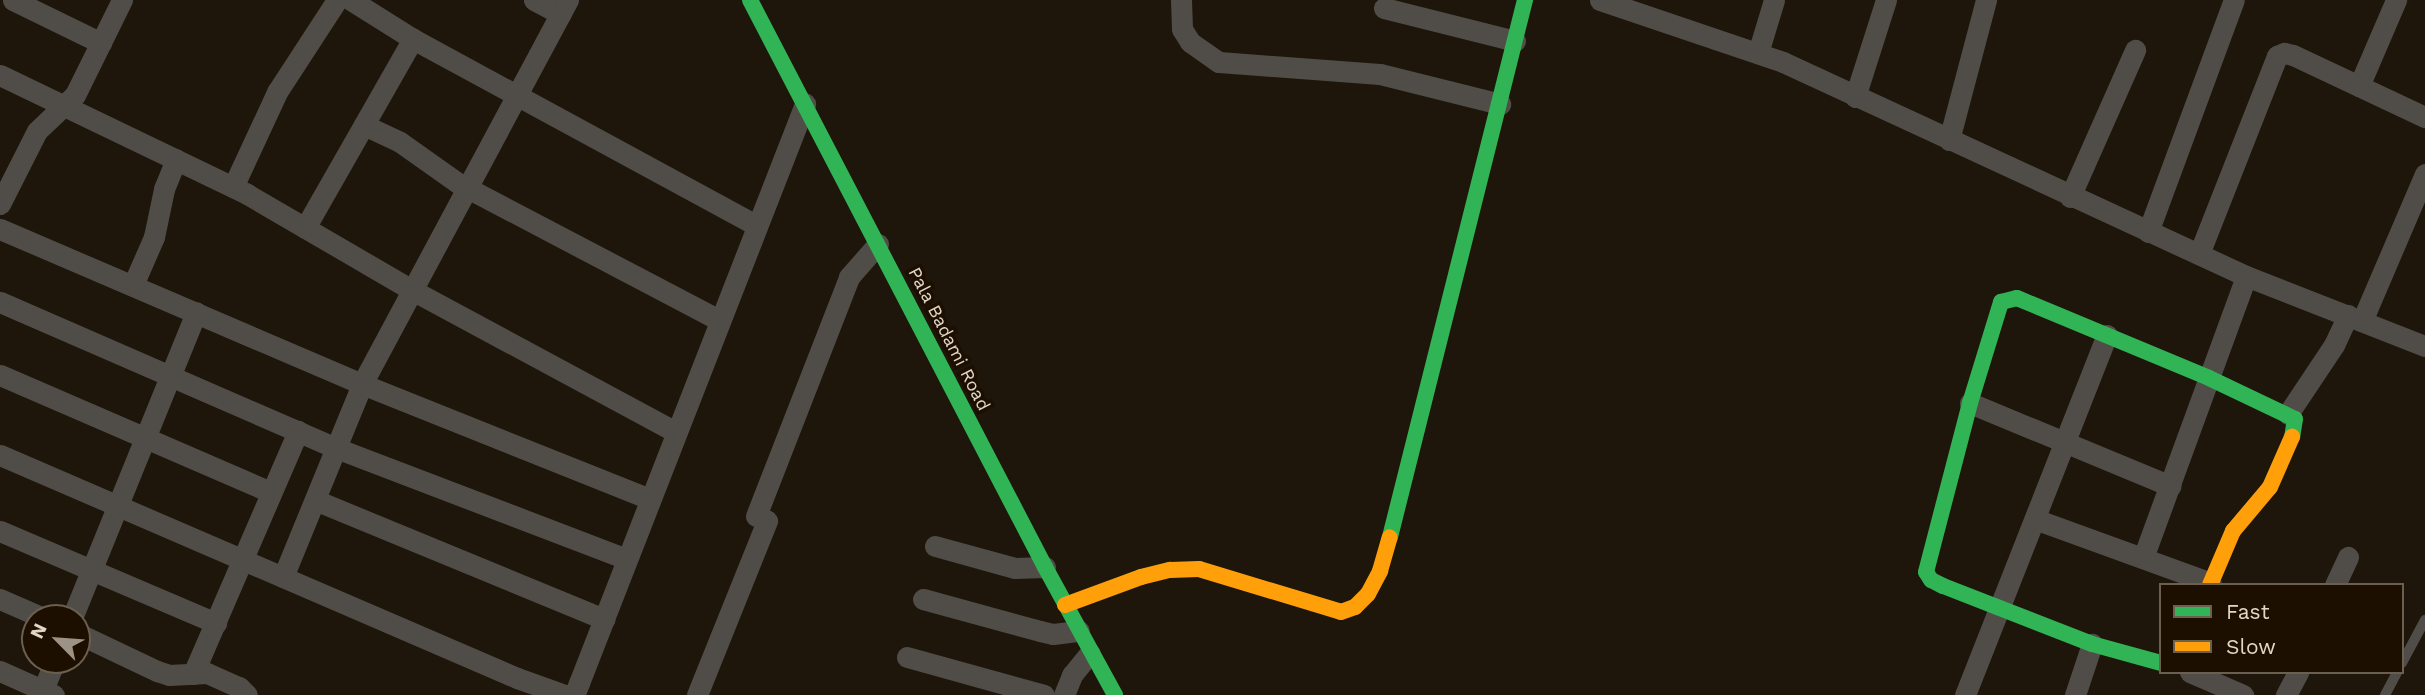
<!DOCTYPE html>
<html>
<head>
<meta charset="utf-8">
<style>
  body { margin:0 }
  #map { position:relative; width:2425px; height:695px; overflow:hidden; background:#1e160a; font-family:"Work Sans",sans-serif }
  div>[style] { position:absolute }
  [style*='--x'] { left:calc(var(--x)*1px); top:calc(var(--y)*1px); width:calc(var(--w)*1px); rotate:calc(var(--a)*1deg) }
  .lane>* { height:10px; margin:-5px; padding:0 5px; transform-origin:5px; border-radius:5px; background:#504d49 }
  .street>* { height:21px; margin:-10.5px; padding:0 10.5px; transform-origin:10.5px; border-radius:10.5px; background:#504d49 }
  .fast>* { height:16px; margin:-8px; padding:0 8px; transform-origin:8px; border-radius:8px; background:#30b455 }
  .slow>* { height:16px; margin:-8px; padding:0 8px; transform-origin:8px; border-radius:8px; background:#ff9f0a }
  span { translate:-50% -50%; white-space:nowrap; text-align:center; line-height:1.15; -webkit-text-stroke:7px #1d0f00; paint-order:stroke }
  .street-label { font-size:18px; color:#e0d7c9 }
  .legend { position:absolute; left:2159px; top:583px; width:245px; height:91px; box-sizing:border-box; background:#1d0f00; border:2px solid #6b5f50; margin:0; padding:9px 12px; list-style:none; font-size:21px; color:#e0d7c9 }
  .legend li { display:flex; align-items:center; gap:14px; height:35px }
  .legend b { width:35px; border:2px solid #6b5f50 }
  .north { position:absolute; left:21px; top:604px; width:70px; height:70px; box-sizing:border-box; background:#1d0f00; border:2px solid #6b5f50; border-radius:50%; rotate:295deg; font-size:19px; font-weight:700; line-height:28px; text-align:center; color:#e0d7c9 }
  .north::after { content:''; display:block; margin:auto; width:24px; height:32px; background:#9c9386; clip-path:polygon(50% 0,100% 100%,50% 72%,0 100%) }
</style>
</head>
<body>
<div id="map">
  <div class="lane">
    <i style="--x:2402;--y:663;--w:49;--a:-61.9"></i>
    <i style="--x:2385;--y:695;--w:26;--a:-62"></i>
  </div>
  <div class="street">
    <i style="--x:13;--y:0;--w:98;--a:26"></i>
    <i style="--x:351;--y:0;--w:73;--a:32.2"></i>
    <i style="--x:413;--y:39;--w:390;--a:28.5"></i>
    <i style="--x:534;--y:0;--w:30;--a:28"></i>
    <i style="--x:1181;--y:0;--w:29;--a:88"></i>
    <i style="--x:1182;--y:29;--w:15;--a:58"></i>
    <i style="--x:1190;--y:42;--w:35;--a:35"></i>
    <i style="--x:1219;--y:62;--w:161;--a:4.3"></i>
    <i style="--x:1380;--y:74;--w:124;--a:14"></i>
    <i style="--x:1600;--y:0;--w:193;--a:18.7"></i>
    <i style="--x:1783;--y:62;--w:510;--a:24.81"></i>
    <i style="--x:2246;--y:276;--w:192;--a:21.4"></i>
    <i style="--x:1384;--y:8;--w:135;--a:14.1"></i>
    <i style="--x:1758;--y:53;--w:55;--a:-73.2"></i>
    <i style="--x:0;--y:75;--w:274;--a:25.7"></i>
    <i style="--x:247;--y:194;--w:191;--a:30.2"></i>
    <i style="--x:412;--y:290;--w:300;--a:28.3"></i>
    <i style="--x:2359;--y:86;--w:94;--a:-66.7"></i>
    <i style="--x:1855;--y:97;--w:102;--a:-72.3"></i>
    <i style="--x:364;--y:125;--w:40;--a:25"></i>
    <i style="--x:400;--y:142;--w:71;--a:35.3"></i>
    <i style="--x:458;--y:183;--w:295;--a:27.7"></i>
    <i style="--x:1949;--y:140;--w:145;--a:-75.2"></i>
    <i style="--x:233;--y:187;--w:105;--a:-65.1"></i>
    <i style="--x:277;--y:92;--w:110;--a:-56.9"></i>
    <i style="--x:2070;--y:197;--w:161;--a:-66.1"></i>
    <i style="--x:0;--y:204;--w:82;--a:-63.1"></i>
    <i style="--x:37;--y:131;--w:52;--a:-43.5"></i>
    <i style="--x:75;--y:95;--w:106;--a:-63.7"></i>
    <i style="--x:305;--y:228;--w:218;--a:-60.3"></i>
    <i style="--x:0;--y:229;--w:394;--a:23.2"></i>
    <i style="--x:362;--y:384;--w:310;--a:21.8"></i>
    <i style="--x:2148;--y:232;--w:247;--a:-69.7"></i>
    <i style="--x:2199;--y:254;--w:213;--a:-68.5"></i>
    <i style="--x:2277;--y:56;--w:8;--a:-23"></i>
    <i style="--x:2284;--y:53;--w:9;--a:13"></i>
    <i style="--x:2293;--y:55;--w:146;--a:25.2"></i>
    <i style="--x:133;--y:285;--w:52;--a:-66.4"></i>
    <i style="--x:154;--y:237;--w:49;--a:-78.2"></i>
    <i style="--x:164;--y:189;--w:32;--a:-68"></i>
    <i style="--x:0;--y:302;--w:366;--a:23.5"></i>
    <i style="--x:336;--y:448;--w:311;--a:20.9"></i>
    <i style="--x:2362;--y:321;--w:160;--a:-66.8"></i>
    <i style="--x:0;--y:375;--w:295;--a:23.4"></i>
    <i style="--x:1970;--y:403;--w:217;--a:22.5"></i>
    <i style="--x:2288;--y:414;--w:83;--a:-56.3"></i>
    <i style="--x:2334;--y:345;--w:33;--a:-65"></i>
    <i style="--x:0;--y:455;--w:563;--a:23.33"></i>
    <i style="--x:517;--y:678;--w:51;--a:19.5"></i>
    <i style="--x:315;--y:500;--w:313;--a:22.4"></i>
    <i style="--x:756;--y:516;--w:256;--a:-68.7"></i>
    <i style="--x:849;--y:277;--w:44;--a:-48.7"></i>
    <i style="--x:2035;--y:519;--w:187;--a:20"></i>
    <i style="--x:0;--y:531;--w:235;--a:23.1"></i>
    <i style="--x:935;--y:546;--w:83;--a:15.4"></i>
    <i style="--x:1015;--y:568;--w:30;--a:-2"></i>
    <i style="--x:2143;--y:558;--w:300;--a:-69.9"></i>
    <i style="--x:283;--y:577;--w:209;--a:-67.7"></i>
    <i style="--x:362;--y:384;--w:436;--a:-61.8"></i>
    <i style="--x:2335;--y:585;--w:31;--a:-65"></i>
    <i style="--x:0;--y:599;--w:47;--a:23.8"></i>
    <i style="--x:923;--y:599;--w:121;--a:15.3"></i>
    <i style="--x:1040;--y:631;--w:13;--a:13"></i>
    <i style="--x:1053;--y:634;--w:26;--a:-7"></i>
    <i style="--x:72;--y:618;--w:330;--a:-67.9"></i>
    <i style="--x:77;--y:633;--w:89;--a:25.4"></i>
    <i style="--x:157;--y:671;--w:13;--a:18"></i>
    <i style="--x:169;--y:675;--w:38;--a:-3"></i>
    <i style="--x:207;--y:673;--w:35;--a:24"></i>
    <i style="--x:239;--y:687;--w:11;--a:45"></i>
    <i style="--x:907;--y:657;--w:142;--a:15.5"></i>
    <i style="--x:0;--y:671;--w:59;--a:24"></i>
    <i style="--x:2190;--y:672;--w:58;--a:23.5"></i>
    <i style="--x:193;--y:674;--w:265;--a:-66.6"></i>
    <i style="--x:41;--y:695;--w:38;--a:-68"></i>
    <i style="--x:569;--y:695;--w:6;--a:-18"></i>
    <i style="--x:575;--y:693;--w:11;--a:-68"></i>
    <i style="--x:579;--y:683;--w:622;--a:-68.68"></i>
    <i style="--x:697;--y:695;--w:188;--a:-68.1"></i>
    <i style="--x:1064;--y:695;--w:22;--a:-68"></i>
    <i style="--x:1072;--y:675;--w:28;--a:-51"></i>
    <i style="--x:1965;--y:695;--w:387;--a:-68.5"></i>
    <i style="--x:2075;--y:695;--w:54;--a:-71.6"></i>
    <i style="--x:2286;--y:695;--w:26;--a:-62"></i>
  </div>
  <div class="fast">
    <i style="--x:750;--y:0;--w:639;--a:62.51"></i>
    <i style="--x:1045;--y:567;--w:146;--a:61.3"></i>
    <i style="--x:1390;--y:537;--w:554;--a:-75.89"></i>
    <i style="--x:2161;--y:663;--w:72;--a:-164.6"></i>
    <i style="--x:2092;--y:644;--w:160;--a:-158.7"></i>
    <i style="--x:1943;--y:586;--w:13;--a:-153"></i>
    <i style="--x:1931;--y:580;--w:9;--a:-122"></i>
    <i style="--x:1926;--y:572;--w:175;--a:-75.4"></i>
    <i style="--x:1970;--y:403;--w:106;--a:-72.9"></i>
    <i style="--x:2001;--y:302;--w:16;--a:-14"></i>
    <i style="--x:2017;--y:298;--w:208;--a:22.6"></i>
    <i style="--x:2209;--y:378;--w:95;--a:25.5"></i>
    <i style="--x:2295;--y:419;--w:18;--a:99"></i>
  </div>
  <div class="slow">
    <i style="--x:2210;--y:585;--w:59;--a:-66.9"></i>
    <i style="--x:2233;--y:531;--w:57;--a:-49.9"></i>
    <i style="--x:2270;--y:487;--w:55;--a:-66.3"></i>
    <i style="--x:1065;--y:605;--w:81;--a:-20.2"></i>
    <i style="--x:1141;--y:577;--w:30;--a:-14"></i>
    <i style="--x:1170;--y:570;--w:29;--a:-2"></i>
    <i style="--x:1199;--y:569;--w:148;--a:16.8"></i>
    <i style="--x:1341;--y:612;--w:15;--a:-20"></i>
    <i style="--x:1355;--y:607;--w:18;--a:-45"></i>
    <i style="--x:1368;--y:594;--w:26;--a:-62"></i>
    <i style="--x:1380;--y:571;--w:35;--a:-74"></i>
  </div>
  <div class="street-label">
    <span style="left:949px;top:339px;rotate:63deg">Pala Badami Road</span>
  </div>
  <ul class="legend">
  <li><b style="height:9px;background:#30b455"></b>Fast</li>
  <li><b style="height:9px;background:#ff9f0a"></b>Slow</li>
  </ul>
  <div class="north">N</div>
</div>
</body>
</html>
